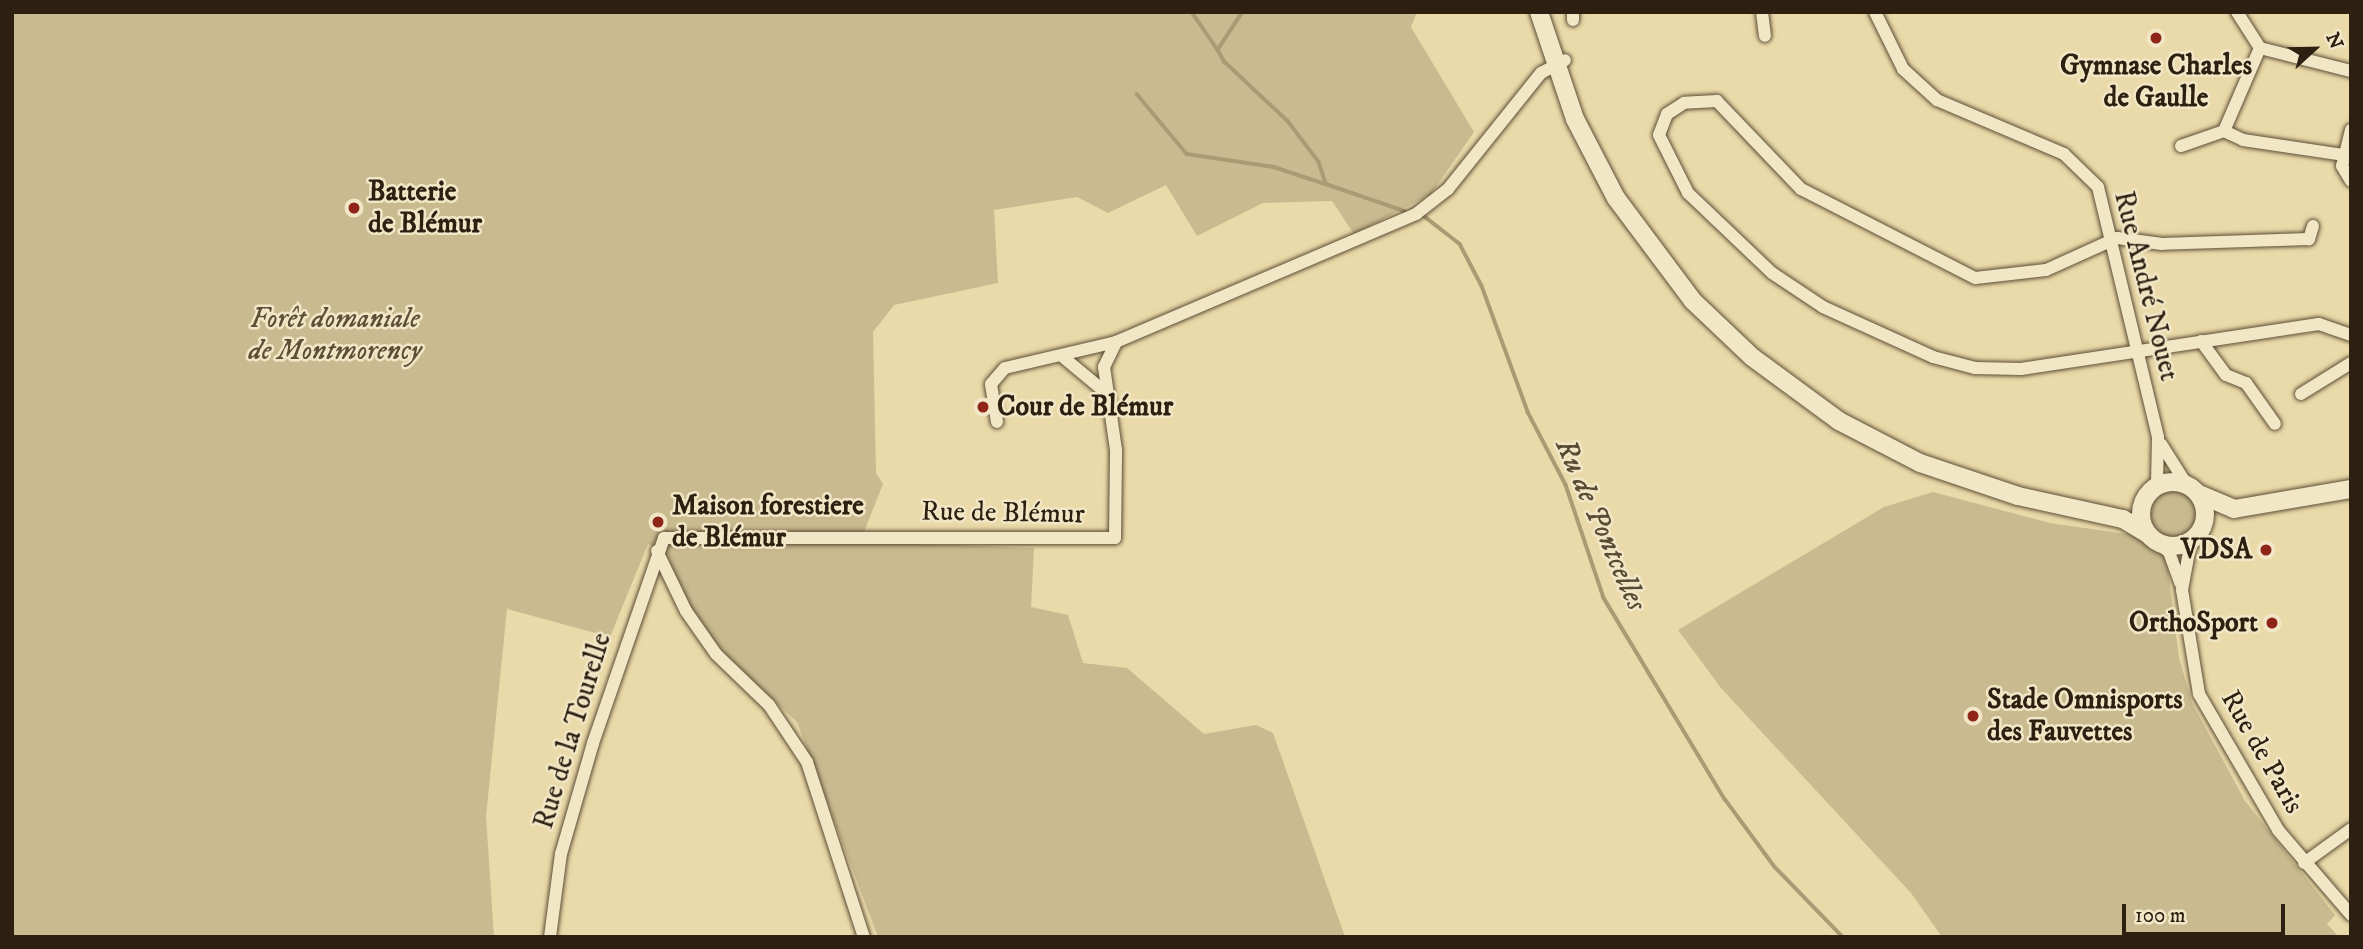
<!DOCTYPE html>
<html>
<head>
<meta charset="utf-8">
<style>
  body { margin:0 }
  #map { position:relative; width:2363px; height:949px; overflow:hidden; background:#eadaa9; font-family:"IM FELL DW Pica",serif }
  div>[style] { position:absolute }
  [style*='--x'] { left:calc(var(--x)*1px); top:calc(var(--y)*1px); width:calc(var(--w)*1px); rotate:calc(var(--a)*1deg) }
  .green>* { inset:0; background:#caba8f }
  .round { border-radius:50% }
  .stream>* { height:3.5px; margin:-1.75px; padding:0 1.75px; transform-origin:1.75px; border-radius:1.75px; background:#aa9b75 }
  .roads { filter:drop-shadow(0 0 2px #5d4e37) drop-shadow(0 0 2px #5d4e37) }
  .minor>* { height:12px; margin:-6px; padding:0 6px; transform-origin:6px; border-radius:6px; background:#f1e7c7 }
  .secondary>* { height:18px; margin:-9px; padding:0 9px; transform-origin:9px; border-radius:9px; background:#f1e7c7 }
  .secondary>.ring { margin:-9px; padding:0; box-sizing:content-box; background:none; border:18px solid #f1e7c7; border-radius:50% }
  .dots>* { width:19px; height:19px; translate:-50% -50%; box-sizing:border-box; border:4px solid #f1e7c7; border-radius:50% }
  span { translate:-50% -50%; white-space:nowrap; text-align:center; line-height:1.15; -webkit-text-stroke:5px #f1e7c7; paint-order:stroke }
  .poi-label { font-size:28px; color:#2e2011; font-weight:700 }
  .left { translate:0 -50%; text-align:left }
  .right { translate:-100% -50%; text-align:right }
  .street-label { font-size:28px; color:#2e2011 }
  .park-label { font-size:28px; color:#5d4e37; font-style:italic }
  .water-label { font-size:30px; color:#594b34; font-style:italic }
  .frame { position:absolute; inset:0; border:14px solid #2e2011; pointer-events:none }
  .north { position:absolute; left:2279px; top:14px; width:70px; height:70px; -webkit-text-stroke:5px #f1e7c7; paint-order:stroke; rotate:68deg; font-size:19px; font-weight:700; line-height:28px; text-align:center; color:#2e2011 }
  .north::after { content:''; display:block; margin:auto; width:24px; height:32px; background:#2e2011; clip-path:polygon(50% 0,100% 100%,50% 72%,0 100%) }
  .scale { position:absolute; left:2122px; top:904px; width:163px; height:32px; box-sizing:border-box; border:4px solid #2e2011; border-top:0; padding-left:9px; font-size:21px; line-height:24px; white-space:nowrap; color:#2e2011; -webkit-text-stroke:5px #f1e7c7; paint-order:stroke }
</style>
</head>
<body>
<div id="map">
  <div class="green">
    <i style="clip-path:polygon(12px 12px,1417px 12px,1411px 27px,1474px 132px,1431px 194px,1354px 234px,1332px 201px,1263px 203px,1197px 236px,1166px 185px,1108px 213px,1077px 197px,994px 210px,998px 283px,894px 305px,873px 332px,876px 473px,883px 484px,860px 542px,1034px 548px,1031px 607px,1068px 615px,1083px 663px,1127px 668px,1204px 734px,1256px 725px,1273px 733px,1345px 937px,878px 937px,797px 722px,726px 656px,692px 610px,665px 553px,648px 544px,610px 637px,507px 609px,486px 816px,494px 937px,12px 937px)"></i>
    <i class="round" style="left:2151px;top:490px;width:48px;height:48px"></i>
    <i style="clip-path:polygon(1933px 492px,2050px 523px,2140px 536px,2166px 555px,2179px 658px,2192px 703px,2245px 801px,2335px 915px,2327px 924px,2339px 937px,1942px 937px,1911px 893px,1721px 688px,1678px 630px,1884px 507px)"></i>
  </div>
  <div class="stream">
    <i style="--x:1192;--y:12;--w:46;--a:55.6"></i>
    <i style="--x:1243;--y:12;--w:45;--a:123.3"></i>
    <i style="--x:1218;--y:50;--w:13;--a:61"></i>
    <i style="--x:1224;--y:61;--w:88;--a:43.2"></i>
    <i style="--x:1288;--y:121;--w:51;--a:52.9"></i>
    <i style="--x:1319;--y:162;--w:23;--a:72"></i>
    <i style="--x:1326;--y:184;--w:83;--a:18.9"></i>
    <i style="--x:1137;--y:94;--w:78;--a:50.2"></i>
    <i style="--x:1187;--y:154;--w:88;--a:8.5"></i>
    <i style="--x:1274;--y:167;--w:54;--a:18.4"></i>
    <i style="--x:1424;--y:216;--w:46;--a:37.9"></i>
    <i style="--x:1460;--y:244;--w:47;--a:62.4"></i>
    <i style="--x:1482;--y:286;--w:134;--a:69.9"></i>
    <i style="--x:1528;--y:412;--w:82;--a:62.5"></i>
    <i style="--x:1566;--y:485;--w:119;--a:71.4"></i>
    <i style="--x:1604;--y:598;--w:235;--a:59"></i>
    <i style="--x:1725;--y:799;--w:84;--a:53.7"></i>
    <i style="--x:1775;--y:867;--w:98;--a:45.8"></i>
  </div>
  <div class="roads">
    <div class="minor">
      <i style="--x:1762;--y:12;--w:24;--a:83"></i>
      <i style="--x:1875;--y:12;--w:64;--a:63.8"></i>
      <i style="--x:1903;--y:69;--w:46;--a:42.4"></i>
      <i style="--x:1937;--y:100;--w:138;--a:23"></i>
      <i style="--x:2064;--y:154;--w:47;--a:44.1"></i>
      <i style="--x:2098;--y:187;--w:257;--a:76.5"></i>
      <i style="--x:2158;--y:437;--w:48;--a:91.2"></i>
      <i style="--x:2237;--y:12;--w:43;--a:57.4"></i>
      <i style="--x:2260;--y:48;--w:94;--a:14.2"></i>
      <i style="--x:1573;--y:20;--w:8;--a:-90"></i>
      <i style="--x:2351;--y:130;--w:37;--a:104"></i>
      <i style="--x:2342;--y:166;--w:17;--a:59"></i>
      <i style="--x:2224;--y:131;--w:21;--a:25"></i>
      <i style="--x:2243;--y:140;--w:101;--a:8.5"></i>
      <i style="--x:2224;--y:131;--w:90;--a:-66.6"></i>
      <i style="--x:2181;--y:146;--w:46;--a:-19.2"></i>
      <i style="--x:2313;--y:226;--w:14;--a:107"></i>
      <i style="--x:2309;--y:239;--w:147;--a:178.1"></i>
      <i style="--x:2162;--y:244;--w:45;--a:-172.4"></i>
      <i style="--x:2117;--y:238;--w:78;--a:155.7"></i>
      <i style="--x:2046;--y:270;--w:71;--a:173.6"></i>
      <i style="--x:1975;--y:278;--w:195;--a:-152.9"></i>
      <i style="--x:1801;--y:189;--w:122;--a:-133.7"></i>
      <i style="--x:1717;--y:101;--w:33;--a:177"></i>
      <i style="--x:1684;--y:103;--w:20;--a:147"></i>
      <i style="--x:1667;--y:114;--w:22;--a:111"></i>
      <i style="--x:1659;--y:135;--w:65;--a:63.4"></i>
      <i style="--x:1688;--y:193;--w:116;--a:43.6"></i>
      <i style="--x:1772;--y:273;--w:61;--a:33.7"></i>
      <i style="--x:1823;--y:307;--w:121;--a:24.4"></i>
      <i style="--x:1933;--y:357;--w:43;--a:14.7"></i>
      <i style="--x:1975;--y:368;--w:46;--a:1.2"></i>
      <i style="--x:2021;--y:369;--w:301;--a:-8.6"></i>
      <i style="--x:2319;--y:324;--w:34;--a:19"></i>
      <i style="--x:2201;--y:341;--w:42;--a:53.7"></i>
      <i style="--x:2226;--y:375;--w:22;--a:22"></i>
      <i style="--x:2246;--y:383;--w:50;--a:54.7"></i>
      <i style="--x:1063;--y:357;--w:53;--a:39.7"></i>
      <i style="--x:2301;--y:394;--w:59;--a:-31.8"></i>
      <i style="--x:997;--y:422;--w:38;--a:-99"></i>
      <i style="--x:991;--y:384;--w:21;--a:-49"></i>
      <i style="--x:1005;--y:368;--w:114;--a:-13.2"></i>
      <i style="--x:2161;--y:444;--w:49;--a:57.6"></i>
      <i style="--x:2155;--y:541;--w:18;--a:38"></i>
      <i style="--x:2169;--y:552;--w:33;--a:70"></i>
      <i style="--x:2191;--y:541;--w:50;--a:100.4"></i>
      <i style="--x:2182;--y:590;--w:105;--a:80.7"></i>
      <i style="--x:2199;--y:694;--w:157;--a:59.8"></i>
      <i style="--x:2278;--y:830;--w:112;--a:49.3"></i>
      <i style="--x:657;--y:551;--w:67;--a:64.2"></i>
      <i style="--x:686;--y:611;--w:52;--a:55.1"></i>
      <i style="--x:716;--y:654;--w:74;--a:43.9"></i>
      <i style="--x:769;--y:705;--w:69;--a:56.3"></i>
      <i style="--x:807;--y:762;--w:184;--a:72"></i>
      <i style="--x:2304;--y:863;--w:58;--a:-35.9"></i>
      <i style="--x:550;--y:937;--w:84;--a:-82.5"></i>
      <i style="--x:561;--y:854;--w:116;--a:-73.9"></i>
      <i style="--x:593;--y:743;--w:217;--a:-70.9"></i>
      <i style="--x:664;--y:538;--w:451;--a:0"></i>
      <i style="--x:1115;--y:538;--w:88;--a:-89.3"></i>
      <i style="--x:1116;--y:450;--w:84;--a:-98.2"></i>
      <i style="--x:1104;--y:367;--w:28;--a:-64"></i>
      <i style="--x:1116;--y:342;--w:326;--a:-23.1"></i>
      <i style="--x:1416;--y:214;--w:41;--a:-38"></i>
      <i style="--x:1448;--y:189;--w:149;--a:-51.3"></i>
      <i style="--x:1541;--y:73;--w:27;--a:-28"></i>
    </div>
    <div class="secondary">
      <i style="--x:1539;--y:12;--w:113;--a:71.4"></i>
      <i style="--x:1575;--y:119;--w:89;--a:62.6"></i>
      <i style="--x:1616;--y:198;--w:129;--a:53.2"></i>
      <i style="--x:1693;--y:301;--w:81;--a:43.5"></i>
      <i style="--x:1752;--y:357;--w:108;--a:36.3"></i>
      <i style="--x:1839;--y:421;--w:91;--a:27.4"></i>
      <i style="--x:1920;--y:463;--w:103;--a:18.6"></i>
      <i style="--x:2018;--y:496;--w:107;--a:12.4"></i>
      <i style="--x:2123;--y:519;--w:29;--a:31"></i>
      <i class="ring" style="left:2141px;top:482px;width:46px;height:46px"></i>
      <i style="--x:2199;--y:494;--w:38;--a:23"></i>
      <i style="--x:2234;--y:509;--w:119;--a:-9.7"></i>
    </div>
  </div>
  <div class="dots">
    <i style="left:2156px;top:38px;background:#8f2418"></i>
    <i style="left:354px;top:208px;background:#8f2418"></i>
    <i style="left:983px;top:407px;background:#8f2418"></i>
    <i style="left:658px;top:522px;background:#8f2418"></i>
    <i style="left:2266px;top:550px;background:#8f2418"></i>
    <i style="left:2272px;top:623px;background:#8f2418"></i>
    <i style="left:1973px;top:716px;background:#8f2418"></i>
  </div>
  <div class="poi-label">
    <span style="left:2156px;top:82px">Gymnase Charles<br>de Gaulle</span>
    <span class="left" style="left:368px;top:208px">Batterie<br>de Blémur</span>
    <span class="left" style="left:997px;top:407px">Cour de Blémur</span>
    <span class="left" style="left:672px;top:522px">Maison forestiere<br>de Blémur</span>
    <span class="right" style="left:2252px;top:550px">VDSA</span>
    <span class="right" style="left:2258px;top:623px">OrthoSport</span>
    <span class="left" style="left:1987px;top:716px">Stade Omnisports<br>des Fauvettes</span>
  </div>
  <div class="street-label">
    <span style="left:2146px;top:286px;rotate:76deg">Rue André Nouet</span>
    <span style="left:1003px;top:513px;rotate:1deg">Rue de Blémur</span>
    <span style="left:573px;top:731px;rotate:-73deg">Rue de la Tourelle</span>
    <span style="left:2262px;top:752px;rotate:60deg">Rue de Paris</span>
  </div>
  <div class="park-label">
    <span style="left:335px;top:335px">Forêt domaniale<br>de Montmorency</span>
  </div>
  <div class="water-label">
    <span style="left:1600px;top:525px;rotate:66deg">Ru de Pontcelles</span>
  </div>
  <div class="frame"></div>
  <div class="north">N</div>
  <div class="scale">100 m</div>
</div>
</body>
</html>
